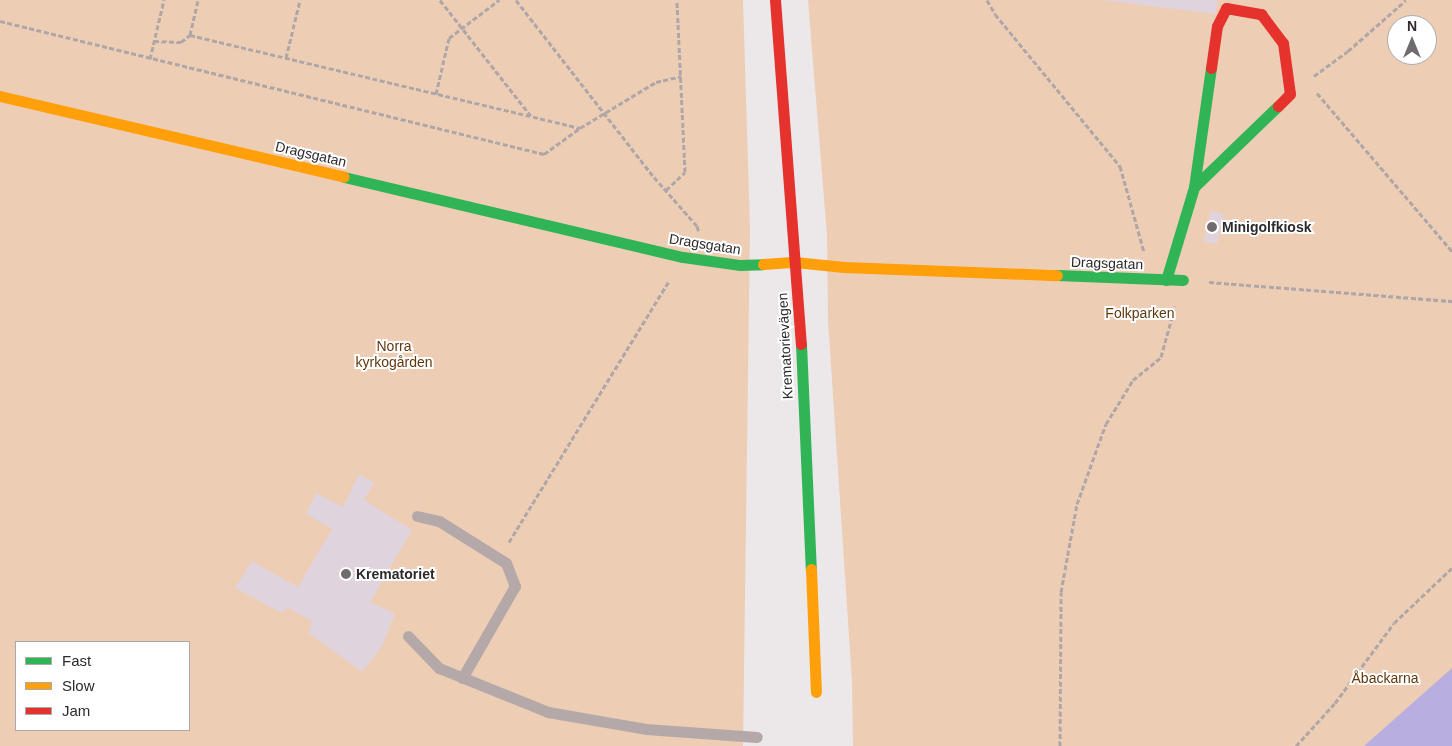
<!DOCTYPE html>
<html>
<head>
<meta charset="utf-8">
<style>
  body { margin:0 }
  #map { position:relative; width:1452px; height:746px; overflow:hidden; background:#ece7e9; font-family:Arial,sans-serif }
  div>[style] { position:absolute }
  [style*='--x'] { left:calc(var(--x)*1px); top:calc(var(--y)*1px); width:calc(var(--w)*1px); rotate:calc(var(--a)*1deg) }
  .green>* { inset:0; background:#eecdb5 }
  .water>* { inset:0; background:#b9aee0 }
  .building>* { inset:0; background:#dfd3de; transform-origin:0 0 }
  .path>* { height:3px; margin-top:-1.5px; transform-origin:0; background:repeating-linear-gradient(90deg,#afa7a7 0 5px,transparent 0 7.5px) }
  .lane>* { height:11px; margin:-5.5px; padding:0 5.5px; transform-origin:5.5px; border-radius:5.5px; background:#b4a9a8 }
  .fast>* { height:11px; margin:-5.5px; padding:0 5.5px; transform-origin:5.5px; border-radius:5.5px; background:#30b455 }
  .slow>* { height:11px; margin:-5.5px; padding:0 5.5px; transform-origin:5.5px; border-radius:5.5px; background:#ff9f0a }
  .jam>* { height:11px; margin:-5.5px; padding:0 5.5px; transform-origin:5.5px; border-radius:5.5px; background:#e5322d }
  .dots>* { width:14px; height:14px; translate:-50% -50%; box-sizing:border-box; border:2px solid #fff; border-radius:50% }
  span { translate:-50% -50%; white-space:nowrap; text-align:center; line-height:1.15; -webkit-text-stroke:4px #fff; paint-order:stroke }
  .street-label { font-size:14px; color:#2d2a2b }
  .poi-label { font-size:14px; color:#2d2a2b; font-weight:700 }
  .left { translate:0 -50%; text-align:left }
  .park-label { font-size:14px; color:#61380e }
  .legend { position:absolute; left:15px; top:641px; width:175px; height:90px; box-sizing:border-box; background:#fff; border:1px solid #abaaaa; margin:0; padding:6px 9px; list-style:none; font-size:15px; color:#2d2a2b }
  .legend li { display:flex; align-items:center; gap:10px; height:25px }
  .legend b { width:25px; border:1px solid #abaaaa }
  .north { position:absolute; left:1387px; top:15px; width:50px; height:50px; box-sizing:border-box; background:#fff; border:1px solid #abaaaa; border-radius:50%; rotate:0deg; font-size:14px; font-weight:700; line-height:20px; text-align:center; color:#2d2a2b }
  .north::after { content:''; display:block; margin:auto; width:18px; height:22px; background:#706c6e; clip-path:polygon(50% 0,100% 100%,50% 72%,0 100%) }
</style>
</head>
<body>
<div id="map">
  <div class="green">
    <i style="clip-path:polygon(evenodd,0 0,743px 0,750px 228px,743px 746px,0 746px,0 0,16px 642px,189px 642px,189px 730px,16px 730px,16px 642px)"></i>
    <i style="clip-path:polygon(evenodd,808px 0,1452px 0,1452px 746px,853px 746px,852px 681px,828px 320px,827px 236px,808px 0,1397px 25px,1427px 25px,1427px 55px,1397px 55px,1397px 25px)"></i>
  </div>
  <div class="water">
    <i style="clip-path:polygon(1452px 668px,1452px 746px,1364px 746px)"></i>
  </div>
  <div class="building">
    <i style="clip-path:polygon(1102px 0,1217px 0,1216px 14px)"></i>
    <i style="left:1211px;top:211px;width:13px;height:31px;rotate:13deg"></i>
    <i style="clip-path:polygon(359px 474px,374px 483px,364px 500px,412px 530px,370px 602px,395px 614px,382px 646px,362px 672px,309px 633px,312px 621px,288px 608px,282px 613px,235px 588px,252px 561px,298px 587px,332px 529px,306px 514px,316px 493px,343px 507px)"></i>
  </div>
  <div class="path">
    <i style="--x:440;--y:0;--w:147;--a:51.9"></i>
    <i style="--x:516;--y:0;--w:224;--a:52.1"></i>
    <i style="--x:654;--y:177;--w:65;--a:48.7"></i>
    <i style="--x:697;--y:226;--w:6;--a:72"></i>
    <i style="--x:987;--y:0;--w:16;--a:60"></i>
    <i style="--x:995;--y:14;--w:197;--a:50.6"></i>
    <i style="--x:1120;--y:166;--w:89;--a:74.4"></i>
    <i style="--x:0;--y:21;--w:560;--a:13.74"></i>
    <i style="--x:544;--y:154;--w:44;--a:-35.8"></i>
    <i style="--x:190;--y:35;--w:36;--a:-77"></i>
    <i style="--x:154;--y:41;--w:27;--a:2"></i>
    <i style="--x:181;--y:42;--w:11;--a:-38"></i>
    <i style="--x:190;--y:35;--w:401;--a:13.4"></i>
    <i style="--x:580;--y:128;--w:89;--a:-31.2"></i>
    <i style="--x:656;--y:82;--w:26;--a:-13"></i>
    <i style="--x:286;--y:58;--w:60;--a:-76.4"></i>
    <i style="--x:150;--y:59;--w:61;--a:-76.7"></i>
    <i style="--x:1314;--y:76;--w:42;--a:-36.3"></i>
    <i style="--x:1348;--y:51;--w:77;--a:-41.3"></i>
    <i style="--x:1317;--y:93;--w:208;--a:49.5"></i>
    <i style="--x:436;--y:94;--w:57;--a:-76.9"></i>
    <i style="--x:449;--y:38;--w:63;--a:-37.2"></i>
    <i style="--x:666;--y:190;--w:26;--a:-43"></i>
    <i style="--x:685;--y:172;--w:172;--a:-92.7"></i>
    <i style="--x:1209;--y:282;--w:244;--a:4.5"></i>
    <i style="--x:509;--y:542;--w:306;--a:-58.5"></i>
    <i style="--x:1060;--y:746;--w:154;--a:-89.6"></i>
    <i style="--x:1061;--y:592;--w:89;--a:-79.7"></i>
    <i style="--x:1077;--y:504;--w:85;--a:-70.1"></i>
    <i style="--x:1106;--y:424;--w:52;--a:-58.5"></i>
    <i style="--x:1133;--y:380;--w:36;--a:-39"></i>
    <i style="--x:1161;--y:357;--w:53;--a:-74.6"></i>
    <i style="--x:1296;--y:746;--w:58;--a:-47.8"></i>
    <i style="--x:1335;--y:703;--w:99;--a:-53.6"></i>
    <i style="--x:1394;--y:623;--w:80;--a:-43.5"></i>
  </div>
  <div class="lane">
    <i style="--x:417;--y:516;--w:23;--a:13"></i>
    <i style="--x:439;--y:521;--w:79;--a:32.1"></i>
    <i style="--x:506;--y:563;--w:25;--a:69"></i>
    <i style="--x:515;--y:586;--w:106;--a:119.9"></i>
    <i style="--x:408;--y:636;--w:45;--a:45.9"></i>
    <i style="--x:439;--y:668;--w:118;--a:22"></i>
    <i style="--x:548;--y:712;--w:99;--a:9.8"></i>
    <i style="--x:646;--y:729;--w:111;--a:4.1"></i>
  </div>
  <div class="fast">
    <i style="--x:344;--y:177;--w:348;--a:13.3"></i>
    <i style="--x:683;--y:257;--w:58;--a:8"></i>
    <i style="--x:740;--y:265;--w:23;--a:-2"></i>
    <i style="--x:1194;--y:187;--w:117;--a:-44"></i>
    <i style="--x:1057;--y:275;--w:126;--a:2.3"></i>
    <i style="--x:1166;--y:280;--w:97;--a:-73.2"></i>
    <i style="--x:1194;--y:187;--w:120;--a:-81.9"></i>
    <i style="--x:801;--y:344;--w:225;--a:87.5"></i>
  </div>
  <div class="slow">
    <i style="--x:0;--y:96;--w:353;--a:13.2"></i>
    <i style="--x:763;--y:264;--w:32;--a:-4"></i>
    <i style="--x:795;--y:262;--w:49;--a:5.8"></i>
    <i style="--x:844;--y:267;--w:213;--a:2.2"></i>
    <i style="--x:811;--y:569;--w:123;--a:87.7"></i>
  </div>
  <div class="jam">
    <i style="--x:775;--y:0;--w:345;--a:85.7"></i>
    <i style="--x:1211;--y:68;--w:42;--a:-81.9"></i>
    <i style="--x:1217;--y:26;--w:20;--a:-63"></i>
    <i style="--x:1226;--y:8;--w:36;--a:10"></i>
    <i style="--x:1261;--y:14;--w:36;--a:53"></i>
    <i style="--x:1283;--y:43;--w:51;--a:82.2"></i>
    <i style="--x:1290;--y:94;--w:17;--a:135"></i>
  </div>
  <div class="dots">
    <i style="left:1212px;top:227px;background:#706c6e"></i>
    <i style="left:346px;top:574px;background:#706c6e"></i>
  </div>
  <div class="street-label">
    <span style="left:311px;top:154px;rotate:13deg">Dragsgatan</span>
    <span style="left:705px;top:244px;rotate:9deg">Dragsgatan</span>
    <span style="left:1107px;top:263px;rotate:2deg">Dragsgatan</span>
    <span style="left:785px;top:346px;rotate:-93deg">Krematorievägen</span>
  </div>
  <div class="poi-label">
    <span class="left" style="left:1222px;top:227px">Minigolfkiosk</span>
    <span class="left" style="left:356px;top:574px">Krematoriet</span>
  </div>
  <div class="park-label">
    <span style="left:1140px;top:313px">Folkparken</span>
    <span style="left:394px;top:354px">Norra<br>kyrkogården</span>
    <span style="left:1385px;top:678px">Åbackarna</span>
  </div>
  <ul class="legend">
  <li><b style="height:6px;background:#30b455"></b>Fast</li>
  <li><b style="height:6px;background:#ff9f0a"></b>Slow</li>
  <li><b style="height:6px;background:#e5322d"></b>Jam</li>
  </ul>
  <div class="north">N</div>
</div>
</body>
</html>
